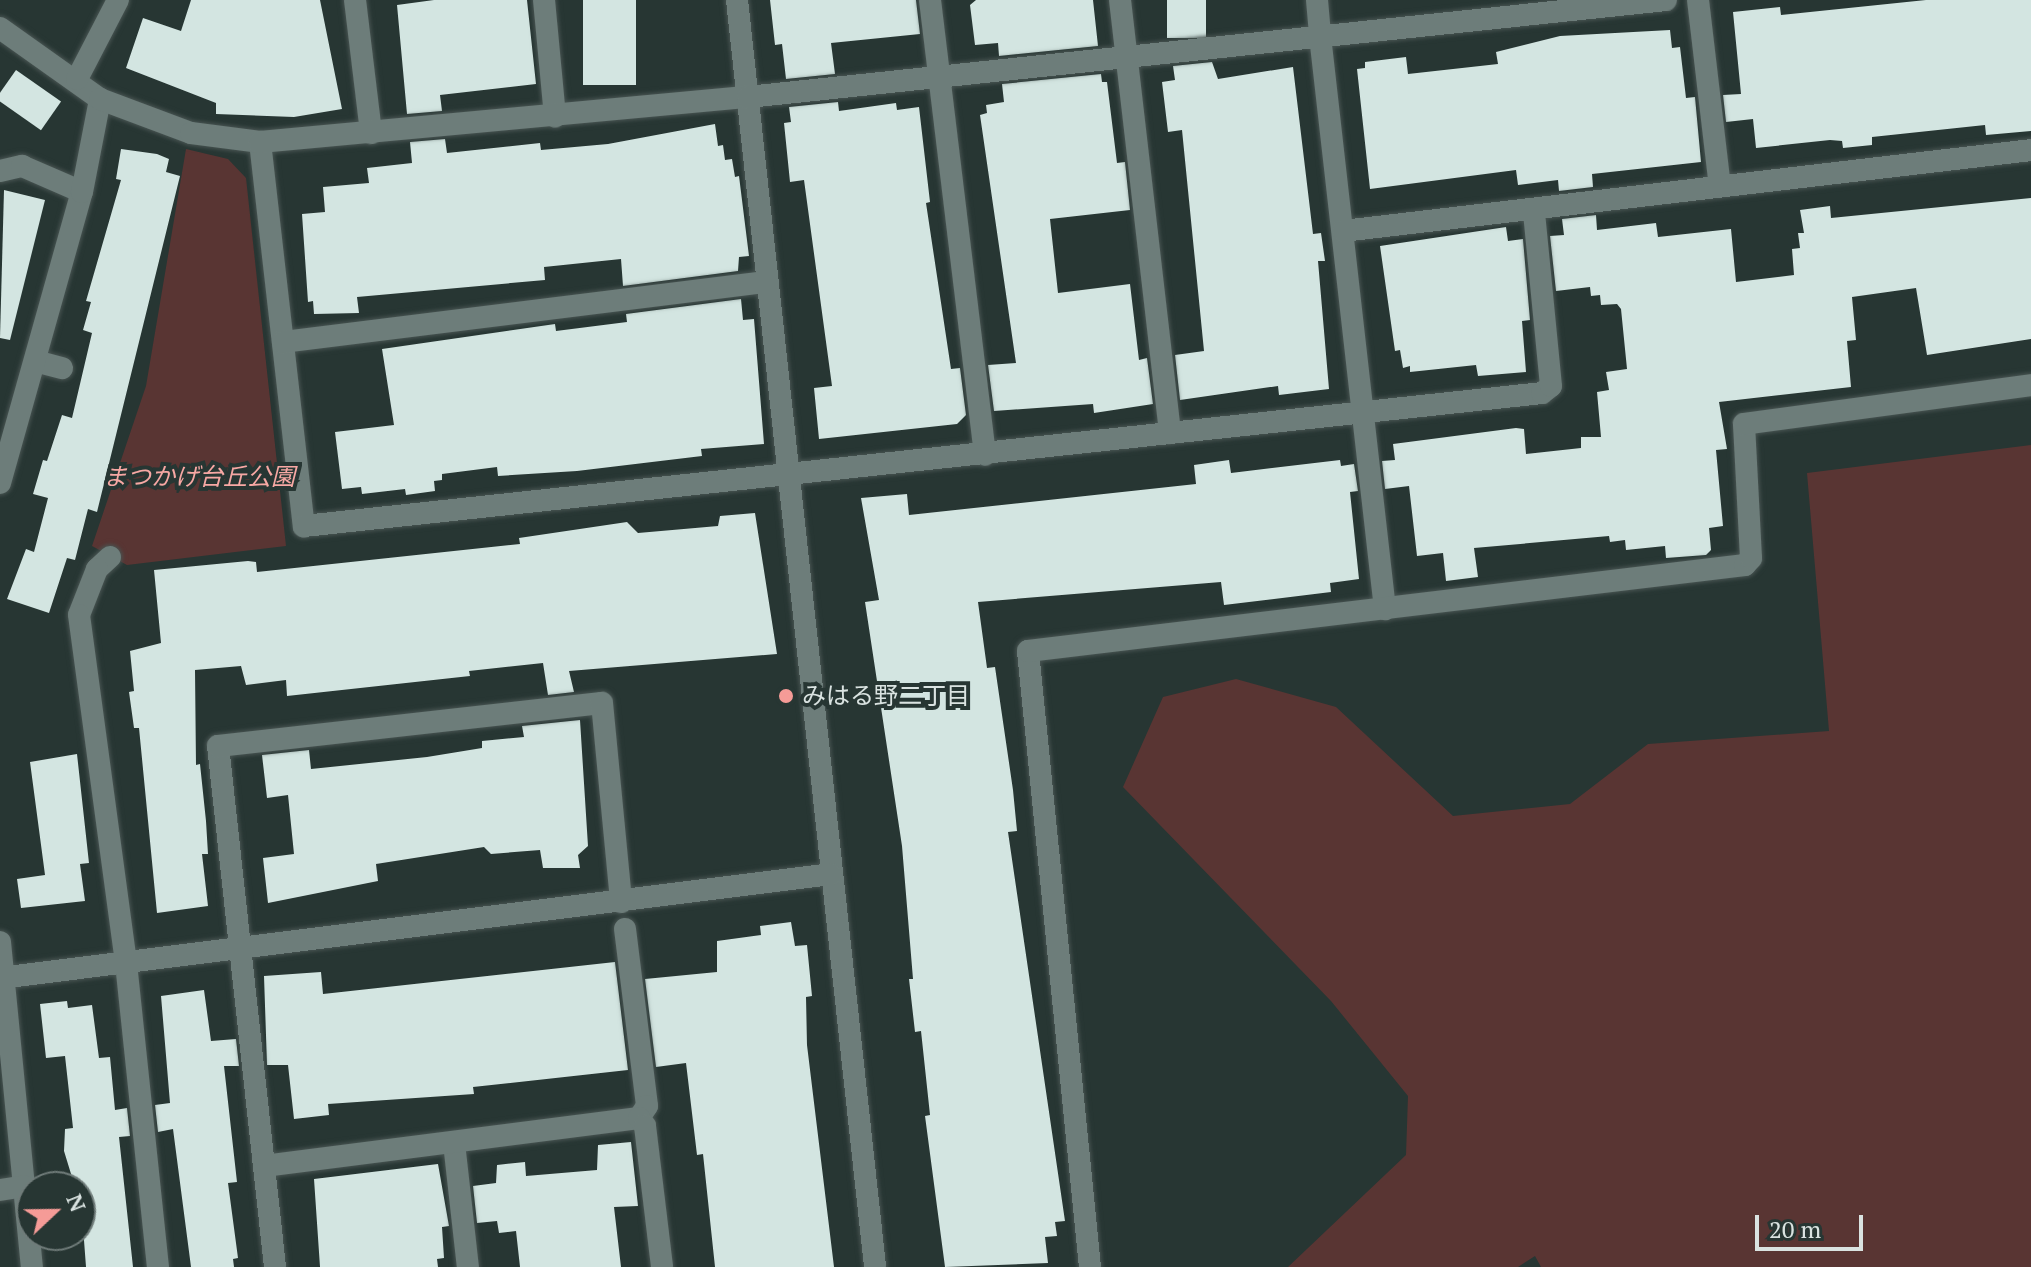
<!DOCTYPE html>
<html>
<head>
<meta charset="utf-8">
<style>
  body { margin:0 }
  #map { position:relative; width:2031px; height:1267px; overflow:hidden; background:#273633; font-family:"PT Serif","Noto Sans JP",serif }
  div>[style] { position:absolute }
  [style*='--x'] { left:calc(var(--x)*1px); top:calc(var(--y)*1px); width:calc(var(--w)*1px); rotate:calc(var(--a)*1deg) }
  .green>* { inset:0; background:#593533 }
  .building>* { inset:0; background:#d3e5e1; transform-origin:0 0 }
  .roads { filter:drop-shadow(0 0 2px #485452) drop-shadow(0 0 2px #485452) }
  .pedestrian>* { height:22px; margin:-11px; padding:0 11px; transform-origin:11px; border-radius:11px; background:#6d7d7a }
  .minor>* { height:22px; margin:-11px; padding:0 11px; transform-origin:11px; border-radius:11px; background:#6d7d7a }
  .tertiary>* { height:22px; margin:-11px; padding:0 11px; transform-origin:11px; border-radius:11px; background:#6d7d7a }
  .dots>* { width:22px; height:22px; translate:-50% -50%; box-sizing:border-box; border:4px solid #273633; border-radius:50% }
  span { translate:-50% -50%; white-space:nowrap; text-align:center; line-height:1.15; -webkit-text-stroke:8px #273633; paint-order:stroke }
  .park-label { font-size:24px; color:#f7a8a4; font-style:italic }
  .poi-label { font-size:24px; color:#dae3e1 }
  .left { translate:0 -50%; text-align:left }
  .north { position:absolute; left:16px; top:1171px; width:80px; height:80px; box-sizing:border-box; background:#273633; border:2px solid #6f7b79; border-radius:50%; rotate:68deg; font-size:22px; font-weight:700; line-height:32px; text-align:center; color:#dae3e1 }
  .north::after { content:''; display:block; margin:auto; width:28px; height:36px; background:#f59b97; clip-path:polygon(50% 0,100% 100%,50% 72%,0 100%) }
  .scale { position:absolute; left:1755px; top:1215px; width:108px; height:36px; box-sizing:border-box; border:4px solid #dae3e1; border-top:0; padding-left:10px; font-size:24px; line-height:28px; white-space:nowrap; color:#dae3e1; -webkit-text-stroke:6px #273633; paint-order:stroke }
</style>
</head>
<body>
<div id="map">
  <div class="green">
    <i style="clip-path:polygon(186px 149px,228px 159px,246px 178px,286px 546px,127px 565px,92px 546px,146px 386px)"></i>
    <i style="clip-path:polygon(2031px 445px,2031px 1267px,1541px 1267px,1535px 1256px,1518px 1267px,1288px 1267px,1406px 1155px,1408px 1096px,1331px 1001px,1123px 787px,1163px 697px,1236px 679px,1336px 707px,1453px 816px,1570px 804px,1648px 744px,1829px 731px,1807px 473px)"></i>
  </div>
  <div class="building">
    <i style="clip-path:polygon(191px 0,320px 0,342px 109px,294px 117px,216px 114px,216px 103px,126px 68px,143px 18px,181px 31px)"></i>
    <i style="clip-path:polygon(434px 0,527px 0,536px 84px,440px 95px,442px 111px,407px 114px,397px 5px)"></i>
    <i style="left:583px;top:0;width:53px;height:85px"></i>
    <i style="clip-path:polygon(770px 0,916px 0,920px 34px,831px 43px,835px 74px,786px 79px,782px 44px,775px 45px)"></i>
    <i style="clip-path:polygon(976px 0,1093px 0,1098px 46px,999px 56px,998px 43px,975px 45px,970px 5px)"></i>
    <i style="left:1167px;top:0;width:39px;height:38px"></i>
    <i style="clip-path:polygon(1926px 0,2031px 0,2031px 131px,1986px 135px,1985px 125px,1872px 137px,1872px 145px,1843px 148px,1842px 141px,1830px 140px,1756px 148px,1753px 119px,1726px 122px,1723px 95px,1741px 94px,1733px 12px,1780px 7px,1781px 15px)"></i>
    <i style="clip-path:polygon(1670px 30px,1672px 48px,1680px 47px,1686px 98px,1695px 97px,1701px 162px,1592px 174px,1593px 187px,1559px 191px,1558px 180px,1518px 185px,1516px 170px,1370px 189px,1357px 69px,1365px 68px,1365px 62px,1406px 57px,1408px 74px,1498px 64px,1496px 52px,1560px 36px)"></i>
    <i style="clip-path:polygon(1212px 62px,1218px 79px,1293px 67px,1313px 234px,1321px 233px,1325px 261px,1318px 261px,1329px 389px,1279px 395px,1278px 386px,1180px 400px,1175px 355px,1204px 351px,1182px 130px,1168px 132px,1162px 82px,1175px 80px,1173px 66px)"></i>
    <i style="left:16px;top:70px;width:55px;height:35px;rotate:35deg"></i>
    <i style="clip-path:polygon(1101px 74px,1102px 82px,1107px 82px,1117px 163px,1125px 162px,1130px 210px,1050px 219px,1058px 293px,1130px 284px,1139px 360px,1147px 358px,1153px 404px,1094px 413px,1093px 404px,994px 411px,988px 365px,1016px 363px,980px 115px,987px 113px,986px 105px,1004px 102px,1002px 84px)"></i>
    <i style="clip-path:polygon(838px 102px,839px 111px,896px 103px,897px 110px,919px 107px,930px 202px,926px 203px,951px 369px,960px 368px,966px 415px,957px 424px,819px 439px,814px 388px,832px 386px,804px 180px,790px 182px,784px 123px,791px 122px,789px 107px)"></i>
    <i style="clip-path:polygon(715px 124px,718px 146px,723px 145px,725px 160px,732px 159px,735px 177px,739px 176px,749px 256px,739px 257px,738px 271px,623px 286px,621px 259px,544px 267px,545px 280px,357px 297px,359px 313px,314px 314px,313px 301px,308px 302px,302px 214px,325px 212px,323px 187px,369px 183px,367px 168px,412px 163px,410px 142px,445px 139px,447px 153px,540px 143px,541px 150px,608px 144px)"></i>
    <i style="clip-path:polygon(121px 149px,157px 154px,169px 159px,166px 172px,180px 176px,97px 512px,88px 509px,75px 560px,67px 558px,49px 613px,7px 599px,26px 549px,34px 552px,48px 498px,33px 494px,43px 460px,47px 461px,62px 415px,72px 418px,92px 333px,83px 330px,91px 302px,86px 301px,121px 180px,116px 179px)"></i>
    <i style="clip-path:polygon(4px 190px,45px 200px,10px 340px,0 338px)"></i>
    <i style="clip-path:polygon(2031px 198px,2031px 339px,1927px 355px,1916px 288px,1852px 297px,1856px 340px,1847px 341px,1851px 387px,1719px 402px,1727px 449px,1716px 450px,1723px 526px,1709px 528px,1711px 550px,1706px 555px,1666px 558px,1665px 546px,1626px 550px,1625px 540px,1610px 542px,1609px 536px,1474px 548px,1478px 577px,1446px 581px,1443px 553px,1417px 556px,1409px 486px,1385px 489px,1382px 461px,1395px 460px,1393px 444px,1516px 428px,1524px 429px,1526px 454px,1581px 448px,1581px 437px,1601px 437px,1597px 392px,1609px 390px,1606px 372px,1627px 369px,1621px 309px,1617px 304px,1601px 305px,1600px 295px,1591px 296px,1590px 287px,1556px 291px,1550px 236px,1564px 235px,1562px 219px,1596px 215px,1597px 230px,1656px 223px,1658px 237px,1731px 229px,1736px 282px,1794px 275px,1792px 249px,1800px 248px,1798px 233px,1804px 233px,1800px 210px,1830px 206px,1831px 218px)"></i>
    <i style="clip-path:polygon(1506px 227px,1508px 241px,1523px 239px,1530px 320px,1522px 321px,1526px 372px,1478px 376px,1476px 365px,1410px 372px,1410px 366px,1403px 368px,1400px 350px,1395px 351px,1380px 246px)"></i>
    <i style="clip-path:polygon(741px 299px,743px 320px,754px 319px,764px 444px,701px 449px,702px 456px,577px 471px,498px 476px,497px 467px,442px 474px,442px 480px,434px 481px,435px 491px,406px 495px,405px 489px,362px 494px,361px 487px,342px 489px,335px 432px,394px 425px,382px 349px,555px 324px,556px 331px,627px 322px,626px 314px)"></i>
    <i style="clip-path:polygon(1229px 460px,1231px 473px,1340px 460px,1341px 466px,1354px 464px,1358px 491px,1350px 492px,1359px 579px,1330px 583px,1331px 592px,1224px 605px,1221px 582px,978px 602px,987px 668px,995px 667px,1013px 790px,1017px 831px,1008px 832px,1065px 1221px,1055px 1222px,1057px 1236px,1045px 1237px,1048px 1263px,945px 1267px,925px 1116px,930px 1115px,921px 1031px,915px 1032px,909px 979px,913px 979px,902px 846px,865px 602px,879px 600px,861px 498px,907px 494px,909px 515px,1196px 484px,1194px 465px)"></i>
    <i style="clip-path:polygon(755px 513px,777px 654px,569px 671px,574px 692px,548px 695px,543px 663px,469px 671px,470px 676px,287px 696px,286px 680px,246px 685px,241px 666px,195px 670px,196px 765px,200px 764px,206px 821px,208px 854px,202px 854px,208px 906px,157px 913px,139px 728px,134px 728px,129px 692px,134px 691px,130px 651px,161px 643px,154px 570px,248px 561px,256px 562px,257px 572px,520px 544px,519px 538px,627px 522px,638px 533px,718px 526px,720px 516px)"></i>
    <i style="clip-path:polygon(580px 720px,588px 846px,578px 855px,580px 868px,543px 868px,540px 850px,491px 854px,484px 847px,376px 864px,378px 881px,268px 903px,263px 858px,294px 854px,288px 795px,267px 798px,262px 755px,309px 750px,311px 769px,427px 757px,482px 748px,482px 741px,524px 737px,522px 726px)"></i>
    <i style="clip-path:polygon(77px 754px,89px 863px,80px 864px,85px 901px,21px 908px,17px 879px,45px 875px,30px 762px)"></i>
    <i style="clip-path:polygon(791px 922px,795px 946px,807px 945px,812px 996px,806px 997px,807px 1045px,834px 1267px,715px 1267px,703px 1154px,697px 1155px,686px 1063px,656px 1067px,645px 979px,717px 972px,717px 941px,761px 935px,760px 926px)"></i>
    <i style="clip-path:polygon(615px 962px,628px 1070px,473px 1087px,474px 1094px,328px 1104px,329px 1115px,294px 1119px,288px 1065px,267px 1065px,264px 976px,321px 972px,323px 994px)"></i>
    <i style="clip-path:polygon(204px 990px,211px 1041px,236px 1039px,239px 1066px,224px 1066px,237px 1182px,228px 1183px,238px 1258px,233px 1259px,234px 1267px,191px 1267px,173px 1129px,158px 1132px,155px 1105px,170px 1103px,161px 996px)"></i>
    <i style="clip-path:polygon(67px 1001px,68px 1008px,92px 1005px,99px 1058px,110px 1057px,115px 1110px,127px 1108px,130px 1136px,119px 1137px,133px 1267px,86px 1267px,80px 1187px,75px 1187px,64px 1151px,65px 1129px,73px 1128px,65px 1056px,46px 1058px,40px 1004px)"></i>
    <i style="clip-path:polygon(631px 1142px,638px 1206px,614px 1207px,621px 1267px,520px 1267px,516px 1231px,499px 1233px,497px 1221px,477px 1223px,473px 1186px,496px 1183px,497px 1165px,525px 1162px,526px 1176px,597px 1170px,598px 1145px)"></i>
    <i style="clip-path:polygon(438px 1164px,449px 1226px,442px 1227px,444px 1258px,437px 1259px,438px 1267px,320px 1267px,314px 1179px)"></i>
  </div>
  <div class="roads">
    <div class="pedestrian">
      <i style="--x:110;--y:557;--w:18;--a:137"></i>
      <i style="--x:97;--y:569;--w:49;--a:111.4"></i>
      <i style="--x:79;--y:615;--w:351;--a:82.3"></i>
      <i style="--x:126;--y:963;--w:306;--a:84"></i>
      <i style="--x:625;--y:929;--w:178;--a:82.9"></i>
      <i style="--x:647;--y:1106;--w:14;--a:124"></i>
    </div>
    <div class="minor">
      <i style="--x:355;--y:0;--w:134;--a:83.1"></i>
      <i style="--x:544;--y:0;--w:117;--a:84.6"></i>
      <i style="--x:930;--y:0;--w:458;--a:83.1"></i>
      <i style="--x:1120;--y:0;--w:436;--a:83.4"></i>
      <i style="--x:1698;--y:0;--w:187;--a:83.3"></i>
      <i style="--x:1320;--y:36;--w:577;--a:83.53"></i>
      <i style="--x:260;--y:142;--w:387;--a:83.5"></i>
      <i style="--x:304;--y:526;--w:1245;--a:-6.13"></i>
      <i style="--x:1542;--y:393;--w:11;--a:-38"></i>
      <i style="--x:1551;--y:386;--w:175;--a:-95.6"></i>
      <i style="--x:0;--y:171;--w:23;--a:-13"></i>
      <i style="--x:22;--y:166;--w:65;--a:23.4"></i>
      <i style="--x:1343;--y:231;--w:693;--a:-6.71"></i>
      <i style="--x:283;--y:342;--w:488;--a:-7.1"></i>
      <i style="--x:35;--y:361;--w:28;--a:15"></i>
      <i style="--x:0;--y:483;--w:302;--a:-74.3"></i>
      <i style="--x:82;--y:192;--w:95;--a:-79"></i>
      <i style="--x:0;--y:942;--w:327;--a:84.4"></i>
      <i style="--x:454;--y:1143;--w:125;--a:83.6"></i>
      <i style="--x:264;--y:1166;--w:378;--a:-7.3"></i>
      <i style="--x:639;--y:1118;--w:10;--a:53"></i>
      <i style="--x:645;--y:1126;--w:142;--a:83.1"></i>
      <i style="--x:0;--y:1190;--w:24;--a:-9"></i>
      <i style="--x:275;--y:1267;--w:524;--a:-96.24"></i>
      <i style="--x:218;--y:746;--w:386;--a:-6.4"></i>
      <i style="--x:602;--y:703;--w:200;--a:84.5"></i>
      <i style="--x:1090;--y:1267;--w:619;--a:-95.75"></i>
      <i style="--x:1028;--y:651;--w:722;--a:-6.84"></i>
      <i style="--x:1745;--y:565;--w:9;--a:-49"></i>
      <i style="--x:1751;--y:558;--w:134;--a:-93"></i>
      <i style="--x:1744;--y:424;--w:290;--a:-7.7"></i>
    </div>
    <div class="tertiary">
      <i style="--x:737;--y:0;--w:1274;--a:83.78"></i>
      <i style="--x:1317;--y:0;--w:36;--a:85"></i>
      <i style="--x:0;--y:28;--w:123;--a:35.4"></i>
      <i style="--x:100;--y:99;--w:97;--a:20.5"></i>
      <i style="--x:191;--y:133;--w:70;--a:7.4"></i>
      <i style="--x:260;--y:142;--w:490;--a:-5.3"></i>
      <i style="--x:748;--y:97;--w:923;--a:-6.03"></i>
      <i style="--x:77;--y:79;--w:89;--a:-62.6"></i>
      <i style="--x:0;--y:978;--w:837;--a:-7.13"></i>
    </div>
  </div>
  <div class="dots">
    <i style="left:786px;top:696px;background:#f59b97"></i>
  </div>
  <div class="park-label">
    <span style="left:199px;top:477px">まつかげ台丘公園</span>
  </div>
  <div class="poi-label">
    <span class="left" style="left:802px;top:696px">みはる野二丁目</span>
  </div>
  <div class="north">N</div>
  <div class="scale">20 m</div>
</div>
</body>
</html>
